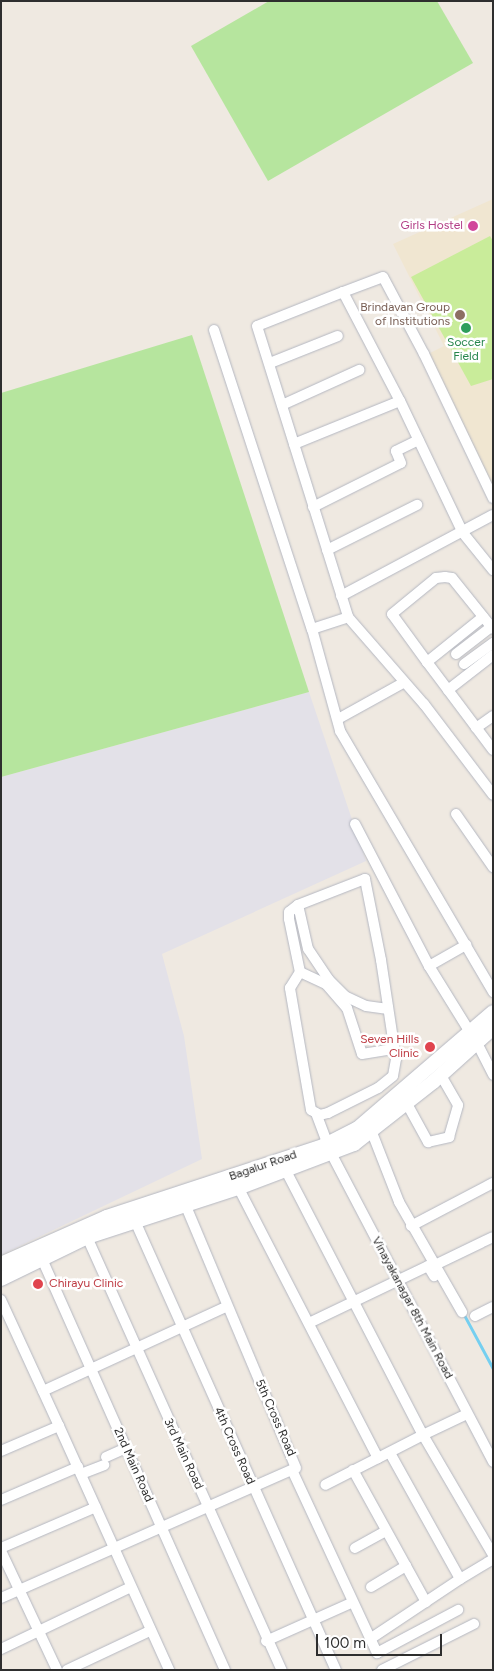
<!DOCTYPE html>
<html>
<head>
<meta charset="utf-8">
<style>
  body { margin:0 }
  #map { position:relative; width:494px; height:1671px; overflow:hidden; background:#efe9e1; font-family:Figtree,sans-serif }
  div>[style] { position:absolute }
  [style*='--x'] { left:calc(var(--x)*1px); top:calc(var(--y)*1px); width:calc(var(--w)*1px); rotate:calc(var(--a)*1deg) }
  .industrial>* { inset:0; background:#e3e1e8 }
  .education>* { inset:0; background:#f0e6d1 }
  .green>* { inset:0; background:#b6e59e }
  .pitch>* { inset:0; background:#c9ec9a }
  .stream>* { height:2.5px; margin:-1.25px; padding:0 1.25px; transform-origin:1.25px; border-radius:1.25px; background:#75cff0 }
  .roads { filter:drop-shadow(0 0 1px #b4b7c1) drop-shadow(0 0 1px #b4b7c1) }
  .street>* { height:10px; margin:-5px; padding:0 5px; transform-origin:5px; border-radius:5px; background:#fff }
  .secondary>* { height:14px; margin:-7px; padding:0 7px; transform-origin:7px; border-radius:7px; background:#fff }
  .dots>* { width:14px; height:14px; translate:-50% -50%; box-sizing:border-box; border:2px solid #fff; border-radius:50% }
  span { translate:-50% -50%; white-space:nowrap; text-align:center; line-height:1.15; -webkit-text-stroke:5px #fff; paint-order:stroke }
  .hotel-label { font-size:12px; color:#b23c85 }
  .right { translate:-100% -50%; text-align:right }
  .education-label { font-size:12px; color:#785e54 }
  .leisure-label { font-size:12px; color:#27864d }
  .health-label { font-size:12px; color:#be3a42 }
  .left { translate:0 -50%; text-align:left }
  .street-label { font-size:12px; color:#2e2e2e }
  .frame { position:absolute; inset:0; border:2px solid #2e2e2e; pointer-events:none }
  .scale { position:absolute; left:316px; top:1634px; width:126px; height:22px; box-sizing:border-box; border:2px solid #2e2e2e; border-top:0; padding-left:6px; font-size:15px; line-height:18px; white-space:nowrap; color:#2e2e2e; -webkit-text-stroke:4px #fff; paint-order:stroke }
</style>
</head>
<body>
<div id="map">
  <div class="industrial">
    <i style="clip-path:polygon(309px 692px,366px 861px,162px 954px,184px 1036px,202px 1159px,1px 1255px,1px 777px)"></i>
  </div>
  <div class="education">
    <i style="clip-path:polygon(493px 199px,493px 489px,428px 354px,444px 346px,393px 244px)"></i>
  </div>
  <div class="green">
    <i style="clip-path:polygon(269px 1px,437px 1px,473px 63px,268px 181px,191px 46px)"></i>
    <i style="clip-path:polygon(192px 335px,309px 692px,1px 777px,1px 393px)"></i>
  </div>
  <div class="pitch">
    <i style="clip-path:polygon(490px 236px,493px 241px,493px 379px,471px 386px,411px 277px)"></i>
  </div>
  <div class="stream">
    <i style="--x:465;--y:1316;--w:59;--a:61.7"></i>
  </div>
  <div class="roads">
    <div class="street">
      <i style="--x:343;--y:292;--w:92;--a:158.4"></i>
      <i style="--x:257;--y:326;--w:305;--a:72.6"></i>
      <i style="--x:214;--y:330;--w:315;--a:71.9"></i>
      <i style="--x:312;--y:629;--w:106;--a:74.6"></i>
      <i style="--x:340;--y:731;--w:303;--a:59.6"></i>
      <i style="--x:270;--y:363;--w:73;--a:-21.7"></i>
      <i style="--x:282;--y:405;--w:85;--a:-24.4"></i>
      <i style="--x:294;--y:444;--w:114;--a:-22.1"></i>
      <i style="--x:493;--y:498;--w:160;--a:-115.6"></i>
      <i style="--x:424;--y:354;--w:87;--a:-118"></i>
      <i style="--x:383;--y:277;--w:43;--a:159.4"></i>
      <i style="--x:343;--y:292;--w:123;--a:62.4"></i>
      <i style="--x:400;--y:401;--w:146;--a:64.5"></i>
      <i style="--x:463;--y:533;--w:48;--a:51"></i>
      <i style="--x:313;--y:507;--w:98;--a:-26.6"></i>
      <i style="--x:401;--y:463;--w:13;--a:-113"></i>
      <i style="--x:396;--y:451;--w:25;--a:-26"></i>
      <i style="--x:327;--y:550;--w:101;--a:-26.6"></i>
      <i style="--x:341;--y:596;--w:172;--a:-28.1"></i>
      <i style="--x:483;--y:617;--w:72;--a:141.2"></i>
      <i style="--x:427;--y:662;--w:59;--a:-126.1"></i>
      <i style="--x:392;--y:614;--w:57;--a:-39.3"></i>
      <i style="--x:436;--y:578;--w:9;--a:-6"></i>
      <i style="--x:445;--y:577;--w:7;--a:8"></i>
      <i style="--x:452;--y:578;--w:65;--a:51.2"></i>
      <i style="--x:312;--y:629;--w:38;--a:-18"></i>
      <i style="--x:348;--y:617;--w:116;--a:48.9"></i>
      <i style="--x:424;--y:704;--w:114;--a:52.8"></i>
      <i style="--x:456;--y:654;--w:44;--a:-37.6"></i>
      <i style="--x:493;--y:655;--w:57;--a:142.1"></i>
      <i style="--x:448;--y:690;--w:75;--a:53.1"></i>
      <i style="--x:427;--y:662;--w:35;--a:53"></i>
      <i style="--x:464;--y:664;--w:36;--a:-36"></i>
      <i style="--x:338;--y:719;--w:74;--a:-29"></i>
      <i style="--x:476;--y:728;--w:21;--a:-35"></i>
      <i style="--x:456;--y:814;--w:65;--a:55.1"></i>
      <i style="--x:355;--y:824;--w:160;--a:62.5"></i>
      <i style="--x:429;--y:966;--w:78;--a:58.2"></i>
      <i style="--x:298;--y:905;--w:11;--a:142"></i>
      <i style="--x:289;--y:912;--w:7;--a:90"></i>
      <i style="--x:289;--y:919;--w:54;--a:78.3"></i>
      <i style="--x:429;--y:966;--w:43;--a:-29.6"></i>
      <i style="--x:388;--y:1009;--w:22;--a:-172"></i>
      <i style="--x:366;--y:1006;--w:23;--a:-155"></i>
      <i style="--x:345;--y:996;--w:23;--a:-135"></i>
      <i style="--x:329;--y:980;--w:37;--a:-124"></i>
      <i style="--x:308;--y:949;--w:45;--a:-102.8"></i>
      <i style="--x:298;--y:905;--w:72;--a:-21.2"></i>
      <i style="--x:365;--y:879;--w:83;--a:78.8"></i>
      <i style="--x:381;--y:960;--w:100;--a:81.4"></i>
      <i style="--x:396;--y:1059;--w:17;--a:100"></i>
      <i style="--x:393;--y:1076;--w:19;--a:141"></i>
      <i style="--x:378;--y:1088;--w:56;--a:153.4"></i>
      <i style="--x:328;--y:1113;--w:8;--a:166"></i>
      <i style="--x:320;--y:1115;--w:10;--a:-151"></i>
      <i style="--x:311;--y:1110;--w:124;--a:-99.8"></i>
      <i style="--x:290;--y:988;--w:19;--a:-58"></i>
      <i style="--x:300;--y:972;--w:29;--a:25"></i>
      <i style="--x:326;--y:984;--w:32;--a:49"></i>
      <i style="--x:347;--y:1008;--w:48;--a:71.9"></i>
      <i style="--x:362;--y:1054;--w:31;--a:-9"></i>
      <i style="--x:477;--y:1043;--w:36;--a:63"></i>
      <i style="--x:406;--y:1102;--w:46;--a:61.2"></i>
      <i style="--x:428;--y:1142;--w:22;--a:-13"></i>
      <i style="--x:449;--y:1137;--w:33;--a:-74"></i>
      <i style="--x:458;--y:1105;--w:34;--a:-120"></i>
      <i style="--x:316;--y:1113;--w:43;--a:69.4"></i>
      <i style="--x:331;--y:1153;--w:349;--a:62.3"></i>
      <i style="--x:371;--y:1130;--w:77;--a:68.7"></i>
      <i style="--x:399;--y:1202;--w:127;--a:60.2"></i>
      <i style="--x:285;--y:1169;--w:300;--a:62.6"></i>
      <i style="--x:423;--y:1435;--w:51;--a:152.9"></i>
      <i style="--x:236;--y:1183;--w:309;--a:62.7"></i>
      <i style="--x:378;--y:1458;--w:59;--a:153"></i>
      <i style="--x:135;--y:1221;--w:492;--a:65.9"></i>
      <i style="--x:411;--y:1226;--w:93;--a:-27.7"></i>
      <i style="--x:87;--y:1237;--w:475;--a:65.8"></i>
      <i style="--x:42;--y:1259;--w:450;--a:66"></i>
      <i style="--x:435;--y:1265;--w:64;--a:-25.8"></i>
      <i style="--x:1;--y:1300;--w:139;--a:65.3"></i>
      <i style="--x:59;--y:1426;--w:63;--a:156.7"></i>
      <i style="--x:475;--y:1316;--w:20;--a:-27"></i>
      <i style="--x:309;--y:1323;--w:132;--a:-25.6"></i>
      <i style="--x:428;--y:1266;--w:12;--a:59"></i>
      <i style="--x:43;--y:1391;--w:201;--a:-24.7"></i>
      <i style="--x:467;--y:1414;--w:49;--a:154.5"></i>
      <i style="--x:423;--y:1435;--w:139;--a:59.7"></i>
      <i style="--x:59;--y:1426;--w:268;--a:65.7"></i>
      <i style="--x:390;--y:1453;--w:144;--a:60.9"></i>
      <i style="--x:460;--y:1579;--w:39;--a:-31"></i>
      <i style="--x:106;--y:1457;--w:22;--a:-24"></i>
      <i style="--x:292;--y:1470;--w:202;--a:65.1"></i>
      <i style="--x:377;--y:1653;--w:92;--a:-28"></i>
      <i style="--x:353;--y:1470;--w:151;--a:61.1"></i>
      <i style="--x:81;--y:1474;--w:25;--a:-21"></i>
      <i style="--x:1;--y:1500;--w:84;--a:-23.2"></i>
      <i style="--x:1;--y:1548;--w:103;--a:-23.3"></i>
      <i style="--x:355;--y:1548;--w:35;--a:-29"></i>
      <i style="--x:1;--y:1551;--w:132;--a:64.8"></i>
      <i style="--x:371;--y:1587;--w:41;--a:-31"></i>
      <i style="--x:1;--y:1598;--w:322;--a:-23.8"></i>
      <i style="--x:296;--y:1468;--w:286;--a:-112.8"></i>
      <i style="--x:370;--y:1639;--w:108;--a:-33.7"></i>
      <i style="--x:266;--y:1641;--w:95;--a:-24.1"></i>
      <i style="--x:1;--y:1649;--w:144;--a:-25.5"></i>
      <i style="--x:67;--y:1670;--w:92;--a:-25.2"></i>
      <i style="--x:382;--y:1670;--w:103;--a:-26.6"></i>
    </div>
    <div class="secondary">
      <i style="--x:1;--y:1264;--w:116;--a:-23.9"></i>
      <i style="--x:107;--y:1217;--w:227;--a:-18.2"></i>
      <i style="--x:323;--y:1146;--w:38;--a:-27"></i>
      <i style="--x:357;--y:1129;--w:179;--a:-40.7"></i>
      <i style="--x:1;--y:1279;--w:96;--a:-26"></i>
      <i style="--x:87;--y:1237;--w:159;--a:-18"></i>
      <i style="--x:238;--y:1188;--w:124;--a:-20.8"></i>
      <i style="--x:354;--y:1144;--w:100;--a:-38.1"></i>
      <i style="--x:433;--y:1082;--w:81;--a:-42"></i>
    </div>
  </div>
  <div class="dots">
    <i style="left:473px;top:226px;background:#d1479c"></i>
    <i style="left:460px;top:315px;background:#8d6e63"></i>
    <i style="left:466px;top:328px;background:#2e9e5b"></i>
    <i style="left:430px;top:1047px;background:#e0444e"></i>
    <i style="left:38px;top:1284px;background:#e0444e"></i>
  </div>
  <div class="hotel-label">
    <span class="right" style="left:463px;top:226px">Girls Hostel</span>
  </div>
  <div class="education-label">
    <span class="right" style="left:450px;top:315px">Brindavan Group<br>of Institutions</span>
  </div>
  <div class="leisure-label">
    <span style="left:466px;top:350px">Soccer<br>Field</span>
  </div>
  <div class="health-label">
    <span class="right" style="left:419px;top:1047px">Seven Hills<br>Clinic</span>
    <span class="left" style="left:49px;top:1284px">Chirayu Clinic</span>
  </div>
  <div class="street-label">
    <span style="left:263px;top:1166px;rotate:-19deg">Bagalur Road</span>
    <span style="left:412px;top:1308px;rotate:62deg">Vinayakanagar 8th Main Road</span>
    <span style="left:275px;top:1418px;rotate:66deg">5th Cross Road</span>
    <span style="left:234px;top:1446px;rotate:66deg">4th Cross Road</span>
    <span style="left:183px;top:1454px;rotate:65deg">3rd Main Road</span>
    <span style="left:133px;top:1465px;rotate:66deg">2nd Main Road</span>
  </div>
  <div class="frame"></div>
  <div class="scale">100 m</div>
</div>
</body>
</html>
